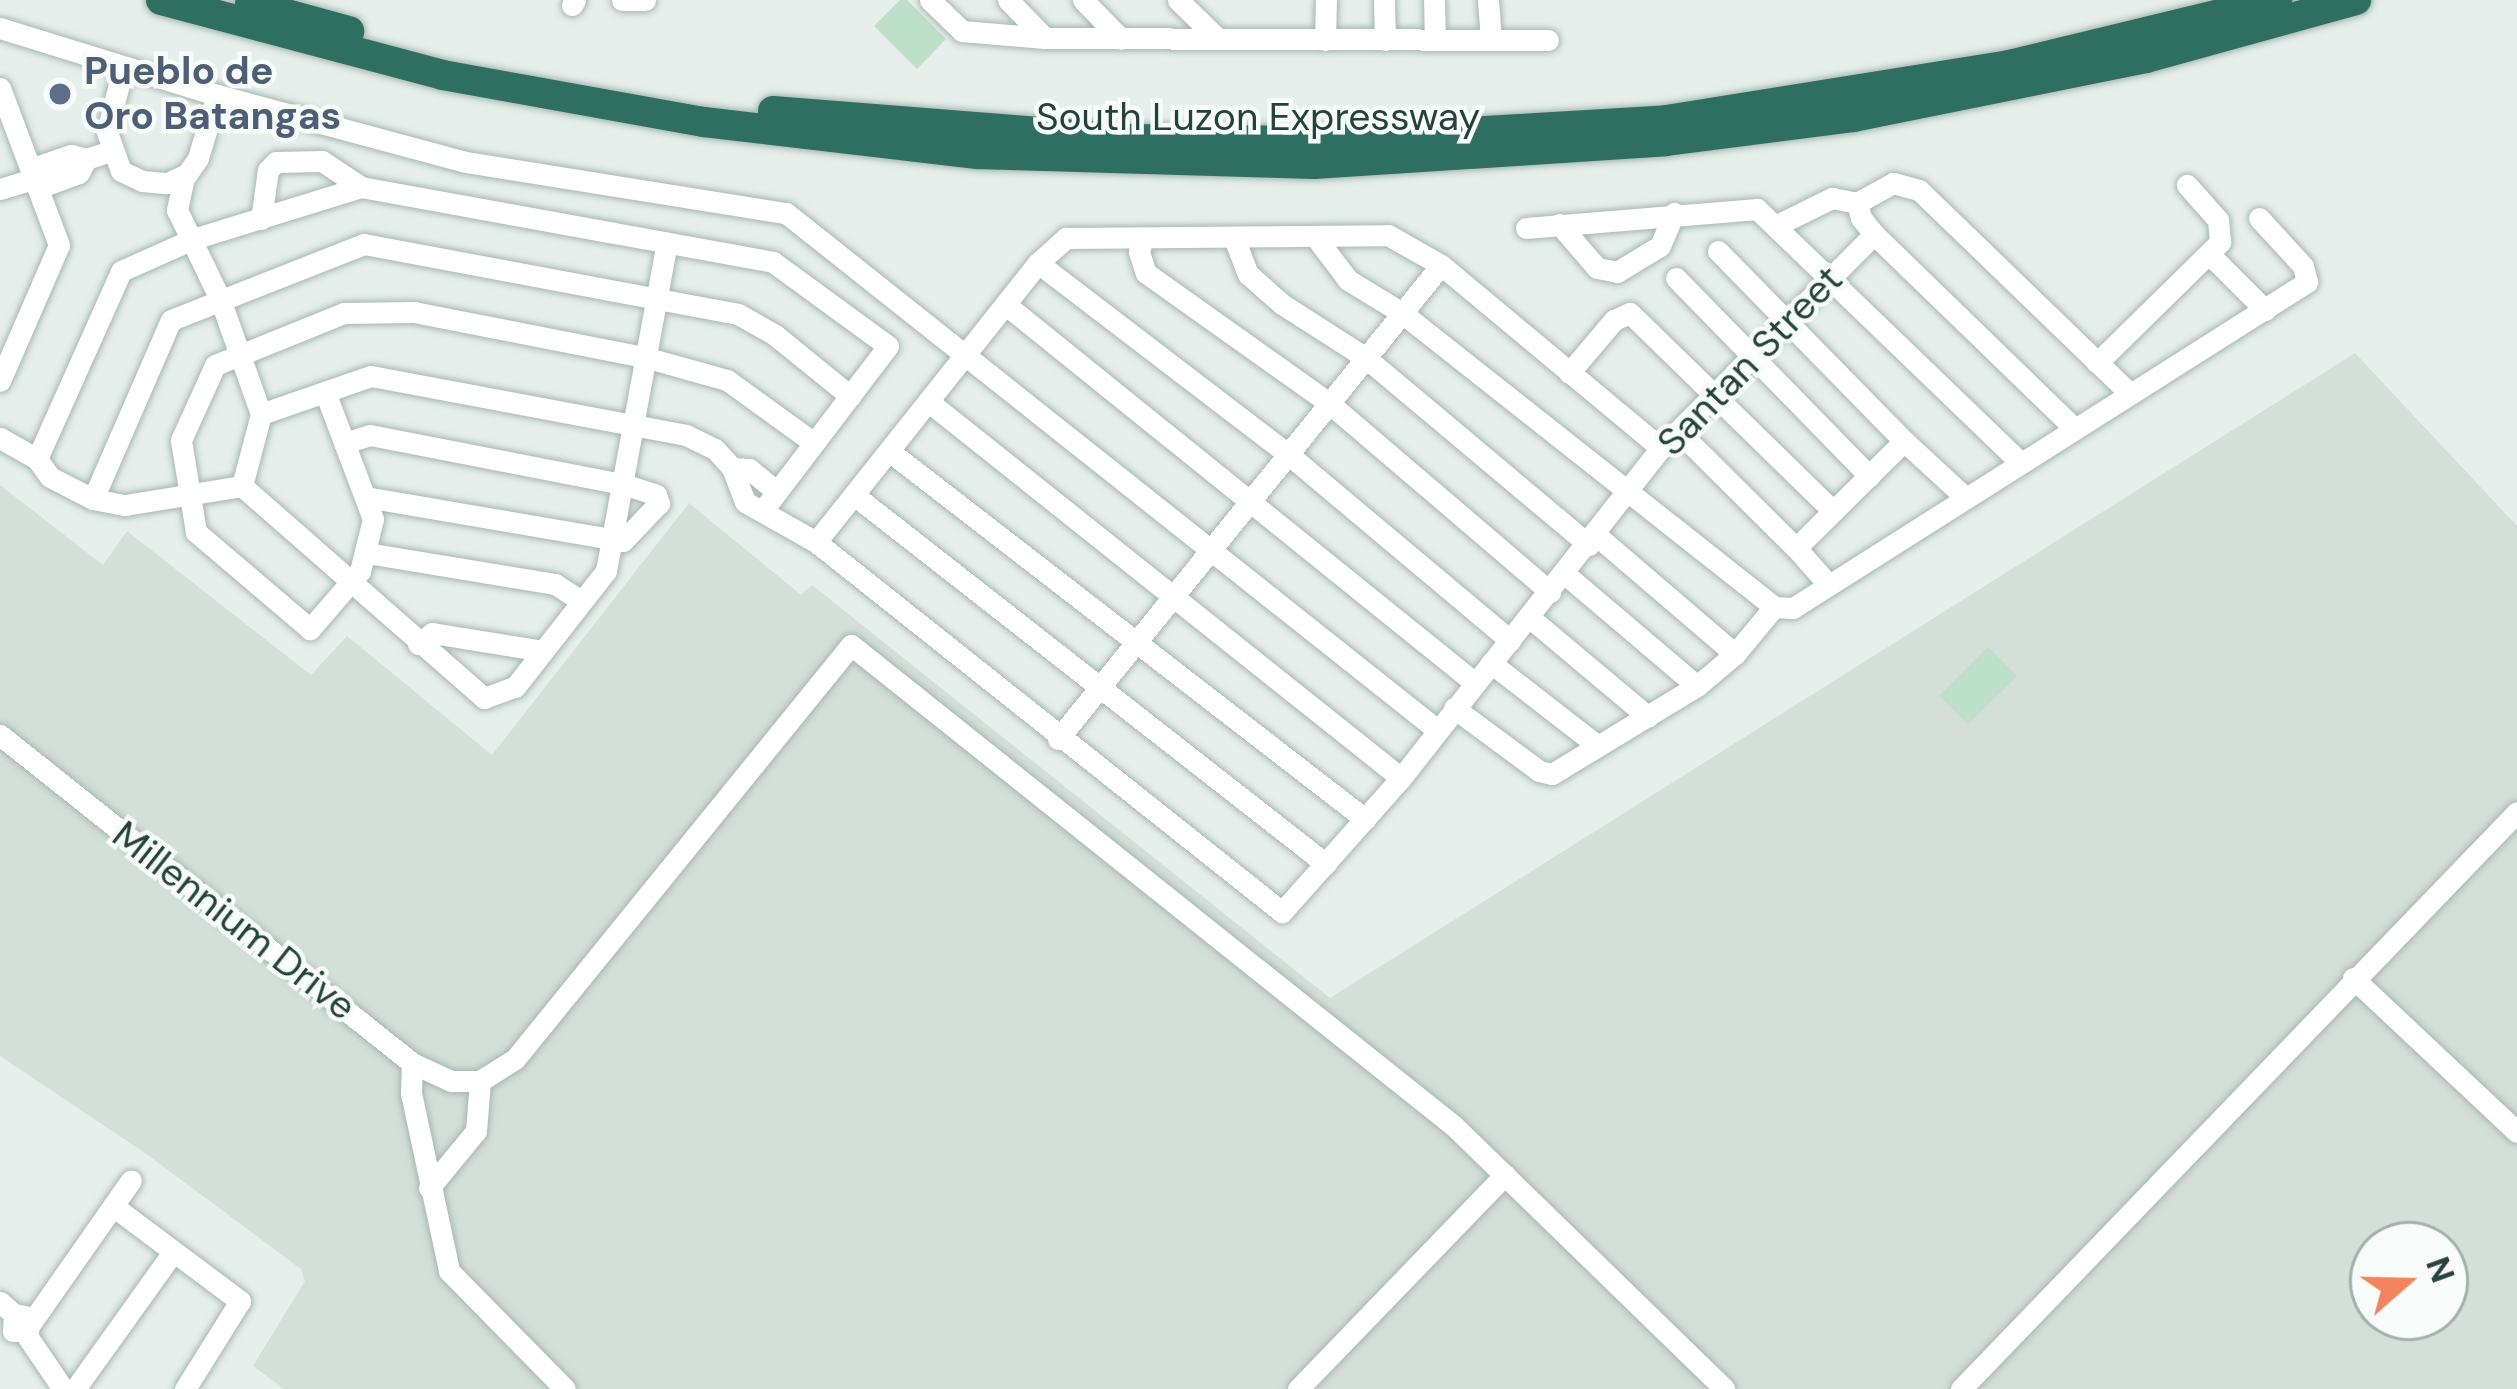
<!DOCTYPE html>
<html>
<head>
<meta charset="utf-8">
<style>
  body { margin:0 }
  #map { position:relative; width:2517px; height:1389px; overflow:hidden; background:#e6efeb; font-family:"DM Sans",sans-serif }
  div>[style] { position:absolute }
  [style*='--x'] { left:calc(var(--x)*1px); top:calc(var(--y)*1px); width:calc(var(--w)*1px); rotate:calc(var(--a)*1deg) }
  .built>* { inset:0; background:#d4dfda }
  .green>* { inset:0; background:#bfe0c8; transform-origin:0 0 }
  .roads { filter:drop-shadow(0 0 3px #a8b8b2) drop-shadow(0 0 3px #a8b8b2) }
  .minor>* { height:21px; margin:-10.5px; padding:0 10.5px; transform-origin:10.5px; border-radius:10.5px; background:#fff }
  .highway>* { height:30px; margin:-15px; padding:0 15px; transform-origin:15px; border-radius:15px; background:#2f6f62 }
  .dots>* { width:33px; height:33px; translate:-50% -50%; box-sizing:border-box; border:6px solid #f7fbf9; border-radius:50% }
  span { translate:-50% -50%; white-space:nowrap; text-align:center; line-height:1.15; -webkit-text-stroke:9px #f7fbf9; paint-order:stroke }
  .service-label { font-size:39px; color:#4e5e75; font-weight:700 }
  .left { translate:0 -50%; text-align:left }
  .street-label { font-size:39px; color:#24423a }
  .north { position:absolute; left:2349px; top:1221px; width:120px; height:120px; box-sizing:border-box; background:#f7fbf9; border:3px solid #a3b1ad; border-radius:50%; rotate:70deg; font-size:33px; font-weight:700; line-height:48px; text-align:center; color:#24423a }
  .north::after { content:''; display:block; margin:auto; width:42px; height:54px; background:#f4845f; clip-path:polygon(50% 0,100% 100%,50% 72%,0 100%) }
</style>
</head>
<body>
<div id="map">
  <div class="built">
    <i style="clip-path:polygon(evenodd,2355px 353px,2517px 526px,2517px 1389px,284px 1389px,253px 1366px,305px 1281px,301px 1269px,145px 1153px,0 1056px,0 485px,103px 565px,127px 531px,311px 675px,347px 636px,492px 755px,689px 503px,801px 595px,812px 585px,1330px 998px,2355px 353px,2373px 1245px,2445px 1245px,2445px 1317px,2373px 1317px,2373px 1245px)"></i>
  </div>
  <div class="green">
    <i style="clip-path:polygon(900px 0,907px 0,946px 39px,917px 69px,874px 26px)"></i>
    <i style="left:1988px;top:647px;width:41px;height:69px;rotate:45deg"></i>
  </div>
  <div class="roads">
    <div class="minor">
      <i style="--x:622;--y:0;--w:23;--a:0"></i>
      <i style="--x:930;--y:0;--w:45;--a:44.1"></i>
      <i style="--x:962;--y:31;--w:83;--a:4.8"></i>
      <i style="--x:1045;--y:38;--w:503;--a:0.23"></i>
      <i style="--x:1008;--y:0;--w:53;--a:45.8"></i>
      <i style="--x:1083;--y:0;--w:54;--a:45.7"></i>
      <i style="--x:1178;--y:0;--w:56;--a:44.3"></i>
      <i style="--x:1384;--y:0;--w:40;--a:88.6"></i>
      <i style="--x:1434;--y:0;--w:40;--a:88.6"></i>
      <i style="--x:1488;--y:0;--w:40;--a:85.7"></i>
      <i style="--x:572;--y:5;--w:6;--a:-59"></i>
      <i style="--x:0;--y:28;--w:227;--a:17.2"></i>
      <i style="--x:217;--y:95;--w:258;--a:15.1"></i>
      <i style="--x:466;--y:162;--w:324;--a:9.1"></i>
      <i style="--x:786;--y:213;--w:830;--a:38.44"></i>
      <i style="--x:1325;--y:40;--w:40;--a:-88.6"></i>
      <i style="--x:123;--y:68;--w:66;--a:104"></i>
      <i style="--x:107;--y:132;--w:41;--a:70.3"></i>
      <i style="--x:121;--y:171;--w:23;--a:25"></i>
      <i style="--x:142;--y:181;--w:25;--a:5"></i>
      <i style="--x:167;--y:183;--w:22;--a:-24"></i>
      <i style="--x:187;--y:174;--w:19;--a:-55"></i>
      <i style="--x:198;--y:158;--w:66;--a:-73.2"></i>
      <i style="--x:0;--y:88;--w:168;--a:69.4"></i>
      <i style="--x:59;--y:245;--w:148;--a:113.5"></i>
      <i style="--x:33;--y:168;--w:40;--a:-18.9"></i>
      <i style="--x:71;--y:155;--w:16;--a:15"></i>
      <i style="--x:86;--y:159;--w:26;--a:-18"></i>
      <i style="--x:184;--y:177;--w:34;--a:102"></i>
      <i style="--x:177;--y:210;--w:99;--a:64.2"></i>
      <i style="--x:220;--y:299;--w:122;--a:70.4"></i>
      <i style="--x:261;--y:414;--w:74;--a:104.8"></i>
      <i style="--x:242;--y:486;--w:322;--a:41.2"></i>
      <i style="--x:484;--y:698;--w:33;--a:-20"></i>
      <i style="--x:515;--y:687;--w:147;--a:-51.9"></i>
      <i style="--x:606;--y:571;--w:334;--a:-79.5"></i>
      <i style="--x:41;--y:187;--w:40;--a:-20.2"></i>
      <i style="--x:79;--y:173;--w:16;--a:-63"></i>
      <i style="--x:0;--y:189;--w:39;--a:-17"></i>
      <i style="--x:261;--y:219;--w:49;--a:-81.9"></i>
      <i style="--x:268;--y:170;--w:11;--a:-45"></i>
      <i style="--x:276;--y:162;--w:46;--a:-1.2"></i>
      <i style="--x:322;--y:161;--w:47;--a:33.7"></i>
      <i style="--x:1559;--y:224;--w:58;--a:49.2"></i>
      <i style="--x:1597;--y:268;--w:20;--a:11"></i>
      <i style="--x:1617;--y:272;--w:50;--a:-31.2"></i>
      <i style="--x:1660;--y:246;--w:36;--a:-67"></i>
      <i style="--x:1775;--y:226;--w:64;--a:-26.2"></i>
      <i style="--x:1832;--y:198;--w:25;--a:11"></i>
      <i style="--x:1526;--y:228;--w:232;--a:-4.7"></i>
      <i style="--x:1757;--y:209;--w:366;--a:43.9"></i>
      <i style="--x:1234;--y:238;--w:39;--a:69"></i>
      <i style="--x:1248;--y:274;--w:45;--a:41.4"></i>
      <i style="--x:1282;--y:304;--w:100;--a:32.7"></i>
      <i style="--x:1366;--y:358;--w:291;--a:40"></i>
      <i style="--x:1317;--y:239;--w:51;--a:52.9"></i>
      <i style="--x:1348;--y:280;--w:63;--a:31.4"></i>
      <i style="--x:1402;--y:313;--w:474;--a:38.3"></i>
      <i style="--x:1774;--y:607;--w:19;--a:3"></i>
      <i style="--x:1793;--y:608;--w:609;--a:-32.38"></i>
      <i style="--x:2307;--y:282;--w:16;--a:-104"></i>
      <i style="--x:2303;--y:266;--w:65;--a:-132.5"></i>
      <i style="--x:1142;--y:240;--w:12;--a:104"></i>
      <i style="--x:1139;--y:252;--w:22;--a:72"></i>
      <i style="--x:1146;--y:273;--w:224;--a:35.4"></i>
      <i style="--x:1329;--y:403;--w:291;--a:40.5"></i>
      <i style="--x:1718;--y:251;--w:266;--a:45.6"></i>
      <i style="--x:2210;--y:255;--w:78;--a:45"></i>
      <i style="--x:1038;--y:263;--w:315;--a:37.4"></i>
      <i style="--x:1288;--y:454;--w:290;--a:40"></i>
      <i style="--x:1676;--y:278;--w:277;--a:45.7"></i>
      <i style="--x:1005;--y:304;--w:604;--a:38.88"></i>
      <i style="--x:2097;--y:363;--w:173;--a:-44.5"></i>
      <i style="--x:2220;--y:242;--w:22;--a:-95"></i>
      <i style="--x:2218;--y:220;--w:47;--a:-131.5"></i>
      <i style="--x:1569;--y:373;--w:70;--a:-49.7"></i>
      <i style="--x:1614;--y:320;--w:17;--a:-24"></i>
      <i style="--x:1630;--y:313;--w:284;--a:44.3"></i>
      <i style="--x:325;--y:392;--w:136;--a:69.3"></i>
      <i style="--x:373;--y:519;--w:54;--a:104"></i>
      <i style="--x:360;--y:571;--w:77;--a:130.8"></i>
      <i style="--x:310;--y:629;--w:150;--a:-139.6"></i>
      <i style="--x:196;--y:532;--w:93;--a:-99.3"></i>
      <i style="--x:181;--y:440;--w:82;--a:-65.6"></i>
      <i style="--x:215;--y:365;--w:139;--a:-22"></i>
      <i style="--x:344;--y:313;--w:70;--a:-0.8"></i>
      <i style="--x:414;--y:312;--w:238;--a:11.1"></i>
      <i style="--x:648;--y:358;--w:82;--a:15.6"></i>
      <i style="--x:727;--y:380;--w:107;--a:35.9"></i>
      <i style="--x:929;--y:402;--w:603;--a:38.54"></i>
      <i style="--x:261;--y:414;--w:116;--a:-19.1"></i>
      <i style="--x:371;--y:376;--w:320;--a:10.6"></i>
      <i style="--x:686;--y:435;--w:32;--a:26"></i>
      <i style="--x:715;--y:449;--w:25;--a:48"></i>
      <i style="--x:732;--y:468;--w:36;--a:69"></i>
      <i style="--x:745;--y:502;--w:81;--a:29.4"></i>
      <i style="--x:816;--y:542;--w:595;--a:38.45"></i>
      <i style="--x:1282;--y:912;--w:179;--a:-48.4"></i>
      <i style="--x:1401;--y:778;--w:420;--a:-51.8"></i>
      <i style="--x:1661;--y:448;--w:302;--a:-45.1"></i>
      <i style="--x:2074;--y:428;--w:279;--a:-135.9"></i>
      <i style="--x:1874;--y:234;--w:21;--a:-129"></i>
      <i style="--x:1861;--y:218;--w:16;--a:-105"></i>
      <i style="--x:1857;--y:203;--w:41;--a:-29.1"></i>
      <i style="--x:1893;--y:183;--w:27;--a:15"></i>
      <i style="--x:1919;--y:190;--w:293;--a:44"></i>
      <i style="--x:1678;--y:431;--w:166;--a:44.8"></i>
      <i style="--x:0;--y:438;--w:43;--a:29.6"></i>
      <i style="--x:37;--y:459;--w:22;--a:54"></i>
      <i style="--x:50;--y:477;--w:48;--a:27.1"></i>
      <i style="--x:93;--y:499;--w:33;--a:11"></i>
      <i style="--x:125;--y:505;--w:119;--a:-9.2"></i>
      <i style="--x:344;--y:443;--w:27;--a:-17"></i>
      <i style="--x:370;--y:435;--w:258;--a:11"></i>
      <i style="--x:623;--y:484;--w:35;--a:18"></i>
      <i style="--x:656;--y:495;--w:9;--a:69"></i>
      <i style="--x:659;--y:503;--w:52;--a:133.5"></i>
      <i style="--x:623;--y:541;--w:261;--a:-170.3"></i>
      <i style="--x:889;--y:451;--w:602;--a:37.71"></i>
      <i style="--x:37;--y:459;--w:206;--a:-65.9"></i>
      <i style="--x:121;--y:271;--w:79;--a:-24"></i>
      <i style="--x:193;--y:239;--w:176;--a:-17.2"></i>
      <i style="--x:361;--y:187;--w:419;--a:10.3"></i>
      <i style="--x:773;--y:262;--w:142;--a:36.1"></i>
      <i style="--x:888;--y:346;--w:206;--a:127.3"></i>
      <i style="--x:732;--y:468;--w:17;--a:3"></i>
      <i style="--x:749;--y:469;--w:33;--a:39"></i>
      <i style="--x:854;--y:495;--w:599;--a:38.02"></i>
      <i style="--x:93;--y:499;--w:195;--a:-66.5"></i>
      <i style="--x:171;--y:320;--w:207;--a:-21.5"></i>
      <i style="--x:364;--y:244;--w:380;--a:10.6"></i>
      <i style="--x:738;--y:314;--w:43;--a:29.6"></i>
      <i style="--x:775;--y:335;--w:97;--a:39.1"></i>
      <i style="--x:1596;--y:535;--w:183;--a:40.6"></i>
      <i style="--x:816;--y:542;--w:357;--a:-51.5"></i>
      <i style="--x:1038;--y:263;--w:38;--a:-42"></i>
      <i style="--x:1066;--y:238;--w:322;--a:-0.5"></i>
      <i style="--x:1388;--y:235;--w:61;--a:29.5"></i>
      <i style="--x:1441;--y:265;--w:286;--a:39.8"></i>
      <i style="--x:367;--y:553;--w:191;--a:9.4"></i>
      <i style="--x:555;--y:584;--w:31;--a:33"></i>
      <i style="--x:1565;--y:574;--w:173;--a:40.3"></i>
      <i style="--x:1827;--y:583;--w:47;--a:-131.5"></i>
      <i style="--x:1796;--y:548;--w:152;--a:-44.7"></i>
      <i style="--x:1904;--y:441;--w:84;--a:42.6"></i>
      <i style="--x:1529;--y:617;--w:155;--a:40"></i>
      <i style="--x:418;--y:644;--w:18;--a:-38"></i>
      <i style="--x:432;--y:633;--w:112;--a:9.2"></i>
      <i style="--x:1491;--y:663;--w:135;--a:37.8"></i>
      <i style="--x:1454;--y:708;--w:106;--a:36.5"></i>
      <i style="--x:1539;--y:771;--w:13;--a:13"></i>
      <i style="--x:1552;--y:774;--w:170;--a:-31.3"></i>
      <i style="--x:1697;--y:686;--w:50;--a:-40.1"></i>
      <i style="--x:1735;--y:654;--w:61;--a:-50.3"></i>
      <i style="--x:0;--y:735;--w:527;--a:38.52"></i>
      <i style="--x:412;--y:1063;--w:43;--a:24.8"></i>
      <i style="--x:451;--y:1081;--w:29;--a:0"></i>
      <i style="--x:1058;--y:739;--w:609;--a:-51.06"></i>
      <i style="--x:2353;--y:978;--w:225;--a:43.2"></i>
      <i style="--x:412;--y:1063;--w:30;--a:92"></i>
      <i style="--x:411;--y:1093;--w:182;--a:77.9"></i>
      <i style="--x:449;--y:1271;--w:165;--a:45.5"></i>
      <i style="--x:480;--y:1081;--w:41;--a:-32.2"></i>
      <i style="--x:515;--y:1059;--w:533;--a:-50.94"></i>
      <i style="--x:851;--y:645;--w:771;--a:38.58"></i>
      <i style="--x:1454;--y:1126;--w:377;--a:44.2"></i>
      <i style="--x:429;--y:1188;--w:74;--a:-50.5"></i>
      <i style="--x:476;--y:1131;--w:50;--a:-85.4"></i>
      <i style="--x:113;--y:1206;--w:159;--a:36.8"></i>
      <i style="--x:240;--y:1301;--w:104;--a:122"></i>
      <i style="--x:0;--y:1302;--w:18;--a:41"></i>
      <i style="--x:14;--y:1314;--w:16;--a:11"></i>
      <i style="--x:30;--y:1317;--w:14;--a:98"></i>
      <i style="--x:28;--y:1331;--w:15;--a:180"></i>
      <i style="--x:13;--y:1331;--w:17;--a:-87"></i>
      <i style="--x:31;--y:1323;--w:174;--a:-55"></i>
      <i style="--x:25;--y:1333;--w:68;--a:55.8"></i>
      <i style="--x:75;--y:1389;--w:168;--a:-54.4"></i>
      <i style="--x:1298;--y:1389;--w:298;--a:-46"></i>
      <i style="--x:1961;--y:1389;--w:801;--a:-46.06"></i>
    </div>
    <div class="highway">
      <i style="--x:161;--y:0;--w:291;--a:14.9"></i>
      <i style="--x:442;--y:75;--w:266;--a:10.2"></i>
      <i style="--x:704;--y:122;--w:275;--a:6.7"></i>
      <i style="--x:977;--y:154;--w:337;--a:1.7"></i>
      <i style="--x:1314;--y:164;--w:353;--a:-3.7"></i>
      <i style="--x:1666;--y:141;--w:189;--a:-7.3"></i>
      <i style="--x:1853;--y:117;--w:299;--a:-11.4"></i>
      <i style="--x:2146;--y:58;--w:218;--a:-15.4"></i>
      <i style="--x:250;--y:4;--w:103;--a:15.3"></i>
      <i style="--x:773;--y:111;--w:359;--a:4.5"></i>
      <i style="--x:1131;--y:139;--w:185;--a:0.6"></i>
      <i style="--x:1316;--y:141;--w:352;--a:-3.4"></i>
      <i style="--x:1667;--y:120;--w:346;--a:-9.1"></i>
      <i style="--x:2009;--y:65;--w:276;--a:-13.6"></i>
    </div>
  </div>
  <div class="dots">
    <i style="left:60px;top:94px;background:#5c6f8a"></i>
  </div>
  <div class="service-label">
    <span class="left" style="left:84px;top:94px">Pueblo de<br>Oro Batangas</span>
  </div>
  <div class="street-label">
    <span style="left:1258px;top:117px">South Luzon Expressway</span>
    <span style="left:1750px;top:361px;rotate:-46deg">Santan Street</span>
    <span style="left:234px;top:921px;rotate:38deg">Millennium Drive</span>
  </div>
  <div class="north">N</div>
</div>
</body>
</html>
